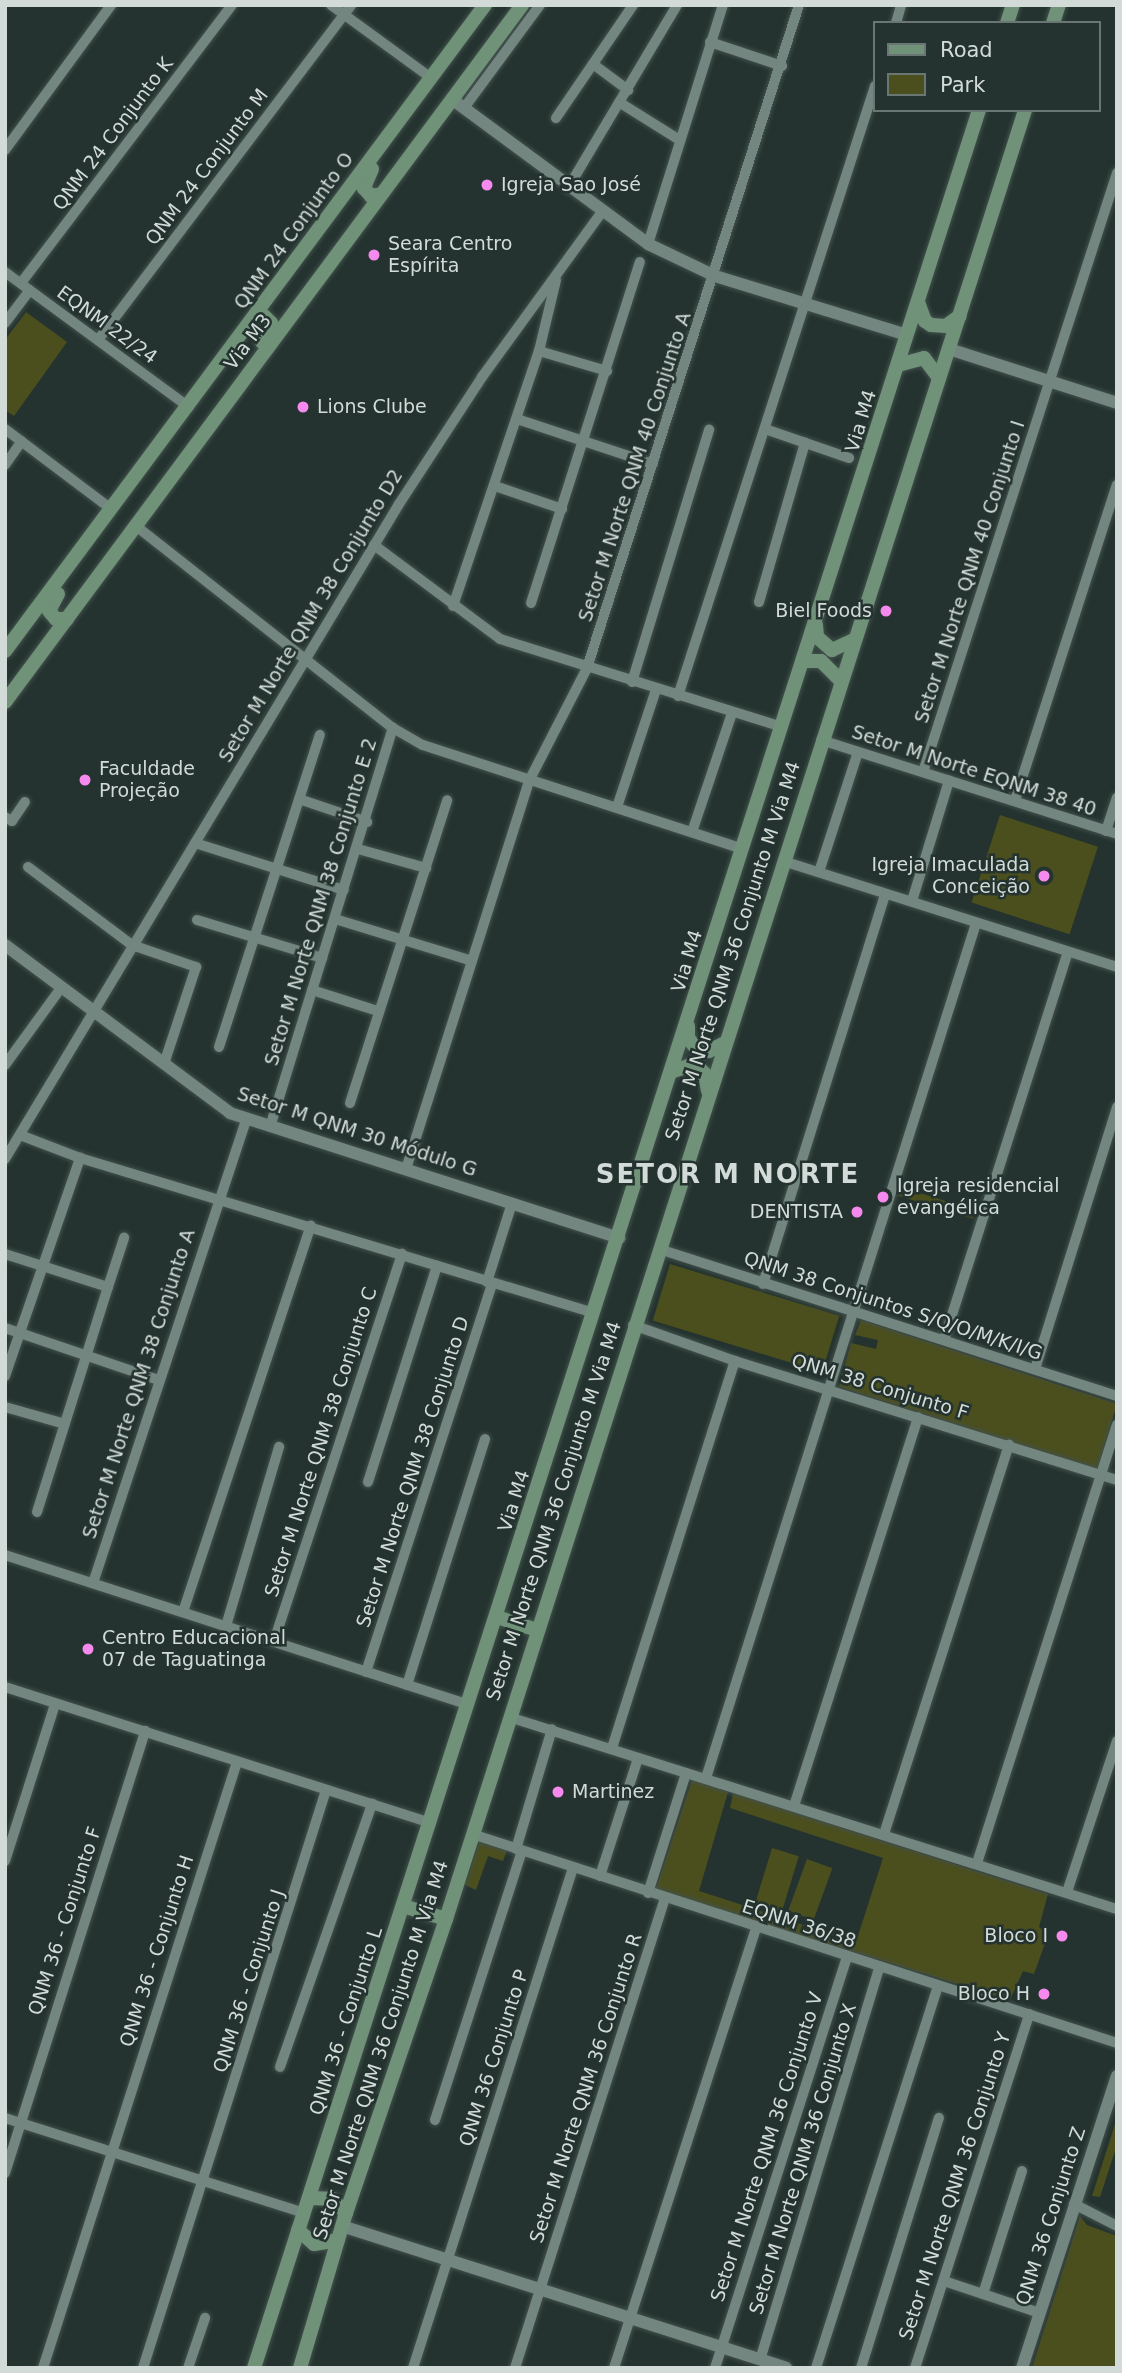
<!DOCTYPE html>
<html>
<head>
<meta charset="utf-8">
<style>
  body { margin:0 }
  #map { position:relative; width:1122px; height:2373px; overflow:hidden; background:#24332f; font-family:"DejaVu Sans",sans-serif }
  div>[style] { position:absolute }
  [style*='--x'] { left:calc(var(--x)*1px); top:calc(var(--y)*1px); width:calc(var(--w)*1px); rotate:calc(var(--a)*1deg) }
  .green>* { inset:0; background:#4b4f1e; transform-origin:0 0 }
  .roads { filter:drop-shadow(0 0 2px #43514d) drop-shadow(0 0 2px #43514d) }
  .minor>* { height:10px; margin:-5px; padding:0 5px; transform-origin:5px; border-radius:5px; background:#748680 }
  .tertiary>* { height:12px; margin:-6px; padding:0 6px; transform-origin:6px; border-radius:6px; background:#748680 }
  .secondary>* { height:14px; margin:-7px; padding:0 7px; transform-origin:7px; border-radius:7px; background:#6f9278 }
  .dots>* { width:19px; height:19px; translate:-50% -50%; box-sizing:border-box; border:4px solid #24332f; border-radius:50% }
  span { translate:-50% -50%; white-space:nowrap; text-align:center; line-height:1.15; -webkit-text-stroke:5px #24332f; paint-order:stroke }
  .street-label { font-size:19px; color:#d2dbd8 }
  .poi-label { font-size:19px; color:#d2dbd8 }
  .left { translate:0 -50%; text-align:left }
  .right { translate:-100% -50%; text-align:right }
  .district-label { font-size:26px; color:#d2dbd8; font-weight:700; letter-spacing:2px }
  .frame { position:absolute; inset:0; border:7px solid #d2dbd8; pointer-events:none }
  .legend { position:absolute; left:873px; top:21px; width:228px; height:91px; box-sizing:border-box; background:#24332f; border:2px solid #6a7673; margin:0; padding:9px 12px; list-style:none; font-size:21px; color:#d2dbd8 }
  .legend li { display:flex; align-items:center; gap:14px; height:35px }
  .legend b { width:35px; border:2px solid #6a7673 }
</style>
</head>
<body>
<div id="map">
  <div class="green">
    <i style="clip-path:polygon(26px 312px,67px 342px,14px 416px,5px 410px,5px 340px)"></i>
    <i style="left:1000px;top:815px;width:103px;height:92px;rotate:18deg"></i>
    <i style="left:900px;top:1187px;width:79px;height:9px;rotate:17deg"></i>
    <i style="left:670px;top:1264px;width:177px;height:59px;rotate:17deg"></i>
    <i style="clip-path:polygon(861px 1320px,1117px 1404px,1097px 1469px,839px 1387px,851px 1343px,876px 1349px,878px 1340px,855px 1335px)"></i>
    <i style="clip-path:polygon(692px 1780px,728px 1792px,699px 1891px,856px 1942px,883px 1858px,730px 1808px,733px 1793px,1048px 1894px,1039px 1927px,1048px 1935px,1034px 1974px,1023px 1971px,1010px 2000px,655px 1891px)"></i>
    <i style="clip-path:polygon(479px 1842px,507px 1851px,503px 1861px,488px 1856px,476px 1890px,465px 1885px)"></i>
    <i style="left:772px;top:1848px;width:28px;height:58px;rotate:17deg"></i>
    <i style="left:807px;top:1859px;width:27px;height:55px;rotate:20deg"></i>
    <i style="clip-path:polygon(1117px 2118px,1117px 2145px,1100px 2197px,1092px 2196px)"></i>
    <i style="clip-path:polygon(1080px 2216px,1087px 2225px,1117px 2236px,1117px 2368px,1032px 2368px)"></i>
  </div>
  <div class="roads">
    <div class="minor">
      <i style="--x:331;--y:5;--w:124;--a:36.1"></i>
      <i style="--x:896;--y:23;--w:19;--a:-74"></i>
      <i style="--x:710;--y:42;--w:76;--a:18.4"></i>
      <i style="--x:593;--y:64;--w:44;--a:36.6"></i>
      <i style="--x:622;--y:104;--w:66;--a:32"></i>
      <i style="--x:464;--y:108;--w:128;--a:-53.6"></i>
      <i style="--x:556;--y:118;--w:137;--a:-55.7"></i>
      <i style="--x:5;--y:150;--w:180;--a:-53.8"></i>
      <i style="--x:568;--y:188;--w:213;--a:-59.2"></i>
      <i style="--x:648;--y:244;--w:250;--a:-72.6"></i>
      <i style="--x:5;--y:272;--w:228;--a:36.3"></i>
      <i style="--x:21;--y:283;--w:349;--a:-52.8"></i>
      <i style="--x:5;--y:323;--w:41;--a:-52.9"></i>
      <i style="--x:98;--y:340;--w:420;--a:-52.9"></i>
      <i style="--x:539;--y:351;--w:71;--a:16.4"></i>
      <i style="--x:517;--y:419;--w:143;--a:18.3"></i>
      <i style="--x:5;--y:429;--w:133;--a:37"></i>
      <i style="--x:765;--y:429;--w:89;--a:19"></i>
      <i style="--x:5;--y:465;--w:29;--a:-55"></i>
      <i style="--x:495;--y:486;--w:71;--a:18.9"></i>
      <i style="--x:136;--y:526;--w:327;--a:38.2"></i>
      <i style="--x:393;--y:728;--w:34;--a:30"></i>
      <i style="--x:423;--y:745;--w:336;--a:18"></i>
      <i style="--x:374;--y:545;--w:157;--a:36.7"></i>
      <i style="--x:500;--y:639;--w:295;--a:17.3"></i>
      <i style="--x:759;--y:602;--w:166;--a:-73.9"></i>
      <i style="--x:531;--y:603;--w:358;--a:-72.3"></i>
      <i style="--x:453;--y:606;--w:269;--a:-71.4"></i>
      <i style="--x:539;--y:351;--w:73;--a:-76.5"></i>
      <i style="--x:632;--y:682;--w:264;--a:-73"></i>
      <i style="--x:678;--y:696;--w:641;--a:-72.1"></i>
      <i style="--x:821;--y:740;--w:311;--a:17.6"></i>
      <i style="--x:923;--y:772;--w:630;--a:-72.05"></i>
      <i style="--x:299;--y:799;--w:72;--a:18.7"></i>
      <i style="--x:1015;--y:800;--w:331;--a:-72.1"></i>
      <i style="--x:617;--y:807;--w:123;--a:-71.6"></i>
      <i style="--x:5;--y:817;--w:8;--a:30"></i>
      <i style="--x:12;--y:821;--w:23;--a:-56"></i>
      <i style="--x:1106;--y:831;--w:35;--a:-72"></i>
      <i style="--x:692;--y:832;--w:126;--a:-71.4"></i>
      <i style="--x:195;--y:843;--w:156;--a:17.5"></i>
      <i style="--x:358;--y:849;--w:71;--a:15.6"></i>
      <i style="--x:783;--y:861;--w:350;--a:17.6"></i>
      <i style="--x:28;--y:867;--w:130;--a:36.9"></i>
      <i style="--x:132;--y:945;--w:68;--a:19"></i>
      <i style="--x:196;--y:967;--w:102;--a:108.3"></i>
      <i style="--x:819;--y:872;--w:126;--a:-72"></i>
      <i style="--x:912;--y:901;--w:126;--a:-72.9"></i>
      <i style="--x:335;--y:919;--w:143;--a:17"></i>
      <i style="--x:197;--y:920;--w:131;--a:16.9"></i>
      <i style="--x:312;--y:990;--w:69;--a:17.7"></i>
      <i style="--x:219;--y:1047;--w:328;--a:-72.1"></i>
      <i style="--x:5;--y:1065;--w:95;--a:-54"></i>
      <i style="--x:350;--y:1103;--w:318;--a:-72.2"></i>
      <i style="--x:270;--y:1127;--w:418;--a:-72.9"></i>
      <i style="--x:20;--y:1135;--w:64;--a:21"></i>
      <i style="--x:80;--y:1158;--w:537;--a:16.78"></i>
      <i style="--x:5;--y:1159;--w:764;--a:-58.97"></i>
      <i style="--x:399;--y:504;--w:152;--a:-56.8"></i>
      <i style="--x:482;--y:377;--w:203;--a:-54"></i>
      <i style="--x:406;--y:1169;--w:409;--a:-72.4"></i>
      <i style="--x:530;--y:779;--w:125;--a:-62.8"></i>
      <i style="--x:587;--y:668;--w:696;--a:-72.27"></i>
      <i style="--x:659;--y:1249;--w:481;--a:17.8"></i>
      <i style="--x:5;--y:1254;--w:108;--a:17.8"></i>
      <i style="--x:108;--y:1287;--w:52;--a:-71.9"></i>
      <i style="--x:487;--y:1282;--w:83;--a:-72.4"></i>
      <i style="--x:763;--y:1284;--w:408;--a:-72.6"></i>
      <i style="--x:633;--y:1325;--w:108;--a:19.4"></i>
      <i style="--x:735;--y:1361;--w:400;--a:17.3"></i>
      <i style="--x:5;--y:1328;--w:163;--a:18.7"></i>
      <i style="--x:944;--y:1340;--w:407;--a:-72.3"></i>
      <i style="--x:1035;--y:1369;--w:275;--a:-72.6"></i>
      <i style="--x:5;--y:1376;--w:231;--a:-71"></i>
      <i style="--x:5;--y:1407;--w:62;--a:15.8"></i>
      <i style="--x:368;--y:1482;--w:227;--a:-72.3"></i>
      <i style="--x:37;--y:1512;--w:236;--a:-72.5"></i>
      <i style="--x:5;--y:1555;--w:484;--a:17.9"></i>
      <i style="--x:93;--y:1583;--w:488;--a:-71.7"></i>
      <i style="--x:183;--y:1612;--w:407;--a:-71.7"></i>
      <i style="--x:226;--y:1626;--w:187;--a:-73.5"></i>
      <i style="--x:274;--y:1641;--w:408;--a:-71.7"></i>
      <i style="--x:366;--y:1672;--w:408;--a:-72"></i>
      <i style="--x:407;--y:1685;--w:258;--a:-72.4"></i>
      <i style="--x:5;--y:1687;--w:443;--a:17.7"></i>
      <i style="--x:509;--y:1717;--w:638;--a:17.53"></i>
      <i style="--x:612;--y:1748;--w:406;--a:-72.4"></i>
      <i style="--x:706;--y:1778;--w:897;--a:-72.47"></i>
      <i style="--x:794;--y:1806;--w:408;--a:-72.3"></i>
      <i style="--x:472;--y:1834;--w:678;--a:17.95"></i>
      <i style="--x:884;--y:1834;--w:409;--a:-72.2"></i>
      <i style="--x:516;--y:1849;--w:125;--a:-73.3"></i>
      <i style="--x:5;--y:1861;--w:165;--a:-72.3"></i>
      <i style="--x:977;--y:1863;--w:460;--a:-72.3"></i>
      <i style="--x:600;--y:1876;--w:124;--a:-72.1"></i>
      <i style="--x:1067;--y:1892;--w:159;--a:-71.7"></i>
      <i style="--x:648;--y:1893;--w:126;--a:-72.4"></i>
      <i style="--x:280;--y:2067;--w:279;--a:-70.7"></i>
      <i style="--x:5;--y:2118;--w:314;--a:17.6"></i>
      <i style="--x:435;--y:2120;--w:283;--a:-72.1"></i>
      <i style="--x:5;--y:2173;--w:464;--a:-72.4"></i>
      <i style="--x:1074;--y:2204;--w:48;--a:27.1"></i>
      <i style="--x:944;--y:2281;--w:101;--a:18.4"></i>
      <i style="--x:983;--y:2294;--w:129;--a:-72.4"></i>
      <i style="--x:760;--y:2360;--w:410;--a:-73.1"></i>
      <i style="--x:43;--y:2368;--w:636;--a:-72.25"></i>
      <i style="--x:143;--y:2368;--w:606;--a:-72.43"></i>
      <i style="--x:188;--y:2368;--w:53;--a:-71.2"></i>
      <i style="--x:413;--y:2368;--w:525;--a:-72.26"></i>
      <i style="--x:515;--y:2368;--w:492;--a:-72.3"></i>
      <i style="--x:614;--y:2368;--w:461;--a:-72.1"></i>
      <i style="--x:715;--y:2368;--w:431;--a:-72.2"></i>
      <i style="--x:816;--y:2368;--w:401;--a:-72.3"></i>
      <i style="--x:861;--y:2368;--w:262;--a:-72.7"></i>
      <i style="--x:915;--y:2368;--w:372;--a:-72.1"></i>
    </div>
    <div class="tertiary">
      <i style="--x:453;--y:100;--w:242;--a:36.4"></i>
      <i style="--x:648;--y:244;--w:74;--a:25.5"></i>
      <i style="--x:715;--y:276;--w:201;--a:17.1"></i>
      <i style="--x:949;--y:349;--w:176;--a:17.8"></i>
      <i style="--x:5;--y:945;--w:281;--a:36.7"></i>
      <i style="--x:230;--y:1113;--w:409;--a:17.8"></i>
      <i style="--x:342;--y:2226;--w:466;--a:17.7"></i>
      <i style="--x:1022;--y:2368;--w:307;--a:-72"></i>
    </div>
    <div class="secondary">
      <i style="--x:1007;--y:23;--w:19;--a:-72"></i>
      <i style="--x:1053;--y:23;--w:19;--a:-72"></i>
      <i style="--x:372;--y:169;--w:21;--a:113"></i>
      <i style="--x:364;--y:188;--w:11;--a:49"></i>
      <i style="--x:371;--y:196;--w:11;--a:-10"></i>
      <i style="--x:918;--y:302;--w:20;--a:70"></i>
      <i style="--x:925;--y:321;--w:7;--a:34"></i>
      <i style="--x:931;--y:325;--w:15;--a:4"></i>
      <i style="--x:946;--y:326;--w:17;--a:-36"></i>
      <i style="--x:254;--y:318;--w:10;--a:-11"></i>
      <i style="--x:264;--y:316;--w:10;--a:45"></i>
      <i style="--x:271;--y:323;--w:21;--a:115"></i>
      <i style="--x:898;--y:365;--w:27;--a:-15"></i>
      <i style="--x:924;--y:358;--w:25;--a:53"></i>
      <i style="--x:58;--y:594;--w:19;--a:118"></i>
      <i style="--x:49;--y:611;--w:11;--a:49"></i>
      <i style="--x:56;--y:619;--w:11;--a:0"></i>
      <i style="--x:816;--y:625;--w:12;--a:85"></i>
      <i style="--x:817;--y:637;--w:20;--a:41"></i>
      <i style="--x:832;--y:650;--w:23;--a:-25"></i>
      <i style="--x:5;--y:651;--w:805;--a:-53.39"></i>
      <i style="--x:803;--y:661;--w:18;--a:0"></i>
      <i style="--x:821;--y:661;--w:28;--a:45"></i>
      <i style="--x:5;--y:702;--w:868;--a:-53.43"></i>
      <i style="--x:688;--y:1026;--w:12;--a:90"></i>
      <i style="--x:688;--y:1038;--w:14;--a:51"></i>
      <i style="--x:697;--y:1049;--w:12;--a:9"></i>
      <i style="--x:709;--y:1051;--w:16;--a:-27"></i>
      <i style="--x:673;--y:1071;--w:19;--a:-18"></i>
      <i style="--x:691;--y:1065;--w:9;--a:21"></i>
      <i style="--x:699;--y:1068;--w:8;--a:45"></i>
      <i style="--x:705;--y:1074;--w:17;--a:80"></i>
      <i style="--x:497;--y:1617;--w:42;--a:18"></i>
      <i style="--x:403;--y:1906;--w:45;--a:16.8"></i>
      <i style="--x:309;--y:2198;--w:23;--a:2"></i>
      <i style="--x:332;--y:2199;--w:20;--a:45"></i>
      <i style="--x:298;--y:2230;--w:21;--a:41"></i>
      <i style="--x:314;--y:2244;--w:24;--a:-9"></i>
      <i style="--x:254;--y:2368;--w:2372;--a:-72.2"></i>
      <i style="--x:300;--y:2368;--w:162;--a:-73.5"></i>
      <i style="--x:346;--y:2213;--w:311;--a:-71.2"></i>
      <i style="--x:446;--y:1919;--w:1899;--a:-72.25"></i>
    </div>
  </div>
  <div class="dots">
    <i style="left:487px;top:185px;background:#f689ed"></i>
    <i style="left:374px;top:255px;background:#f689ed"></i>
    <i style="left:303px;top:407px;background:#f689ed"></i>
    <i style="left:886px;top:611px;background:#f689ed"></i>
    <i style="left:85px;top:780px;background:#f689ed"></i>
    <i style="left:1044px;top:876px;background:#f689ed"></i>
    <i style="left:883px;top:1197px;background:#f689ed"></i>
    <i style="left:857px;top:1212px;background:#f689ed"></i>
    <i style="left:88px;top:1649px;background:#f689ed"></i>
    <i style="left:558px;top:1792px;background:#f689ed"></i>
    <i style="left:1062px;top:1936px;background:#f689ed"></i>
    <i style="left:1044px;top:1994px;background:#f689ed"></i>
  </div>
  <div class="street-label">
    <span style="left:113px;top:134px;rotate:-53deg">QNM 24 Conjunto K</span>
    <span style="left:207px;top:167px;rotate:-53deg">QNM 24 Conjunto M</span>
    <span style="left:294px;top:231px;rotate:-54deg">QNM 24 Conjunto O</span>
    <span style="left:107px;top:325px;rotate:36deg">EQNM 22/24</span>
    <span style="left:248px;top:342px;rotate:-53deg">Via M3</span>
    <span style="left:861px;top:421px;rotate:-73deg">Via M4</span>
    <span style="left:635px;top:467px;rotate:-72deg">Setor M Norte QNM 40 Conjunto A</span>
    <span style="left:970px;top:572px;rotate:-72deg">Setor M Norte QNM 40 Conjunto I</span>
    <span style="left:311px;top:616px;rotate:-59deg">Setor M Norte QNM 38 Conjunto D2</span>
    <span style="left:974px;top:771px;rotate:18deg">Setor M Norte EQNM 38 40</span>
    <span style="left:321px;top:902px;rotate:-73deg">Setor M Norte QNM 38 Conjunto E 2</span>
    <span style="left:733px;top:951px;rotate:-72deg">Setor M Norte QNM 36 Conjunto M Via M4</span>
    <span style="left:687px;top:961px;rotate:-73deg">Via M4</span>
    <span style="left:357px;top:1132px;rotate:18deg">Setor M QNM 30 Módulo G</span>
    <span style="left:893px;top:1306px;rotate:18deg">QNM 38 Conjuntos S/Q/O/M/K/I/G</span>
    <span style="left:139px;top:1384px;rotate:-72deg">Setor M Norte QNM 38 Conjunto A</span>
    <span style="left:880px;top:1387px;rotate:17deg">QNM 38 Conjunto F</span>
    <span style="left:321px;top:1442px;rotate:-72deg">Setor M Norte QNM 38 Conjunto C</span>
    <span style="left:413px;top:1472px;rotate:-72deg">Setor M Norte QNM 38 Conjunto D</span>
    <span style="left:514px;top:1501px;rotate:-72deg">Via M4</span>
    <span style="left:554px;top:1511px;rotate:-72deg">Setor M Norte QNM 36 Conjunto M Via M4</span>
    <span style="left:65px;top:1921px;rotate:-72deg">QNM 36 - Conjunto F</span>
    <span style="left:799px;top:1924px;rotate:18deg">EQNM 36/38</span>
    <span style="left:157px;top:1951px;rotate:-72deg">QNM 36 - Conjunto H</span>
    <span style="left:249px;top:1981px;rotate:-72deg">QNM 36 - Conjunto J</span>
    <span style="left:346px;top:2021px;rotate:-72deg">QNM 36 - Conjunto L</span>
    <span style="left:381px;top:2050px;rotate:-72deg">Setor M Norte QNM 36 Conjunto M Via M4</span>
    <span style="left:494px;top:2058px;rotate:-72deg">QNM 36 Conjunto P</span>
    <span style="left:586px;top:2088px;rotate:-72deg">Setor M Norte QNM 36 Conjunto R</span>
    <span style="left:767px;top:2147px;rotate:-72deg">Setor M Norte QNM 36 Conjunto V</span>
    <span style="left:803px;top:2159px;rotate:-73deg">Setor M Norte QNM 36 Conjunto X</span>
    <span style="left:955px;top:2186px;rotate:-72deg">Setor M Norte QNM 36 Conjunto Y</span>
    <span style="left:1051px;top:2216px;rotate:-72deg">QNM 36 Conjunto Z</span>
  </div>
  <div class="poi-label">
    <span class="left" style="left:501px;top:185px">Igreja Sao José</span>
    <span class="left" style="left:388px;top:255px">Seara Centro<br>Espírita</span>
    <span class="left" style="left:317px;top:407px">Lions Clube</span>
    <span class="right" style="left:872px;top:611px">Biel Foods</span>
    <span class="left" style="left:99px;top:780px">Faculdade<br>Projeção</span>
    <span class="right" style="left:1030px;top:876px">Igreja Imaculada<br>Conceição</span>
    <span class="left" style="left:897px;top:1197px">Igreja residencial<br>evangélica</span>
    <span class="right" style="left:843px;top:1212px">DENTISTA</span>
    <span class="left" style="left:102px;top:1649px">Centro Educacional<br>07 de Taguatinga</span>
    <span class="left" style="left:572px;top:1792px">Martinez</span>
    <span class="right" style="left:1048px;top:1936px">Bloco I</span>
    <span class="right" style="left:1030px;top:1994px">Bloco H</span>
  </div>
  <div class="district-label">
    <span style="left:728px;top:1175px">SETOR M NORTE</span>
  </div>
  <div class="frame"></div>
  <ul class="legend">
  <li><b style="height:9px;background:#6f9278"></b>Road</li>
  <li><b style="height:19px;background:#4b4f1e"></b>Park</li>
  </ul>
</div>
</body>
</html>
